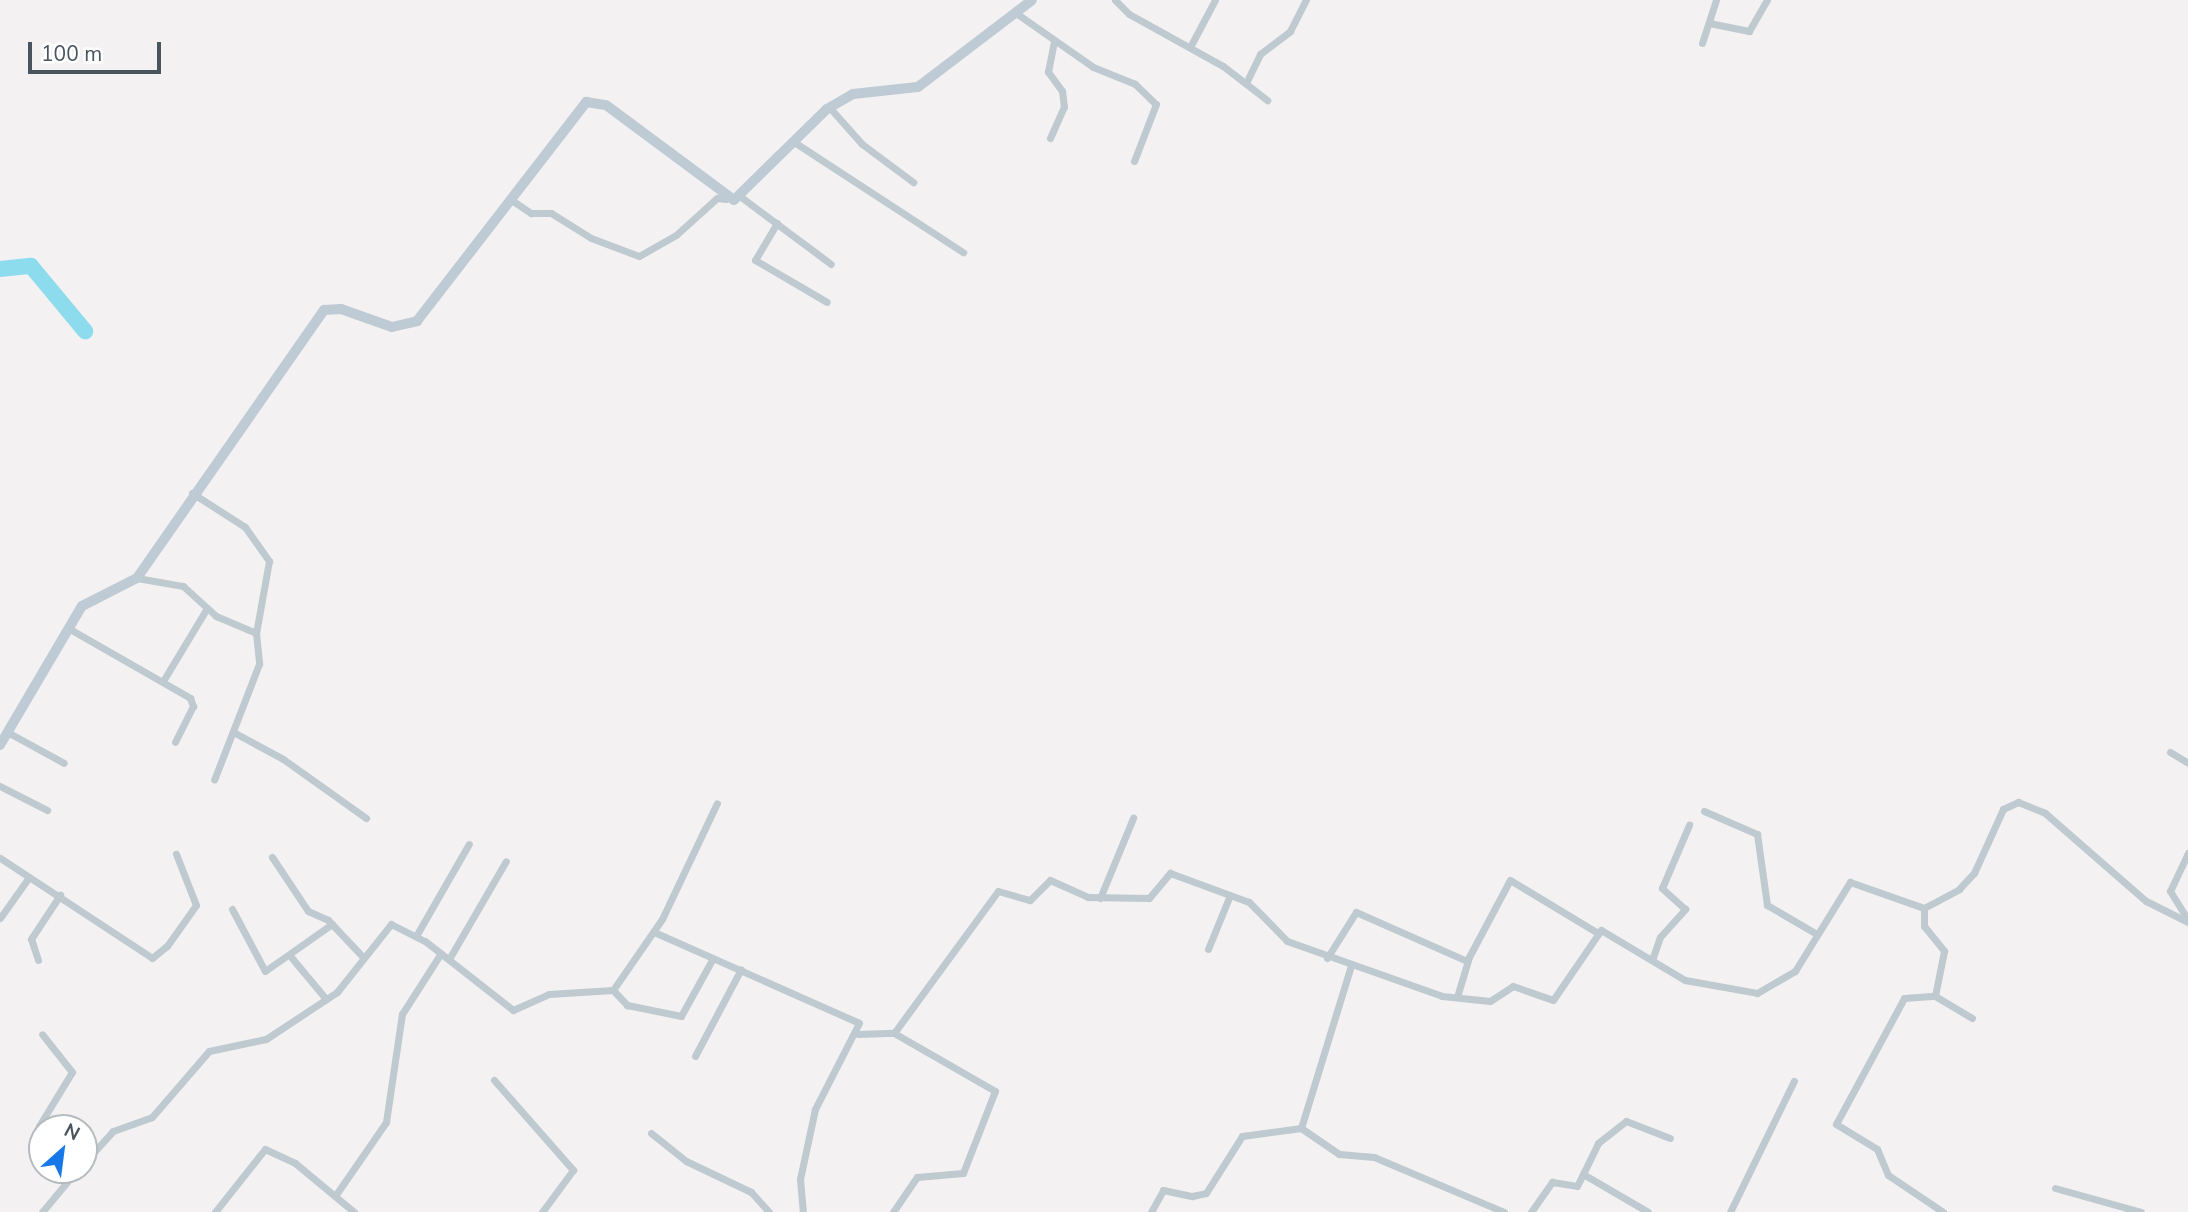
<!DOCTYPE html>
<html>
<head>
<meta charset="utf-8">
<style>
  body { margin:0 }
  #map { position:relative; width:2188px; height:1212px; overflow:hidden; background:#f3f1f1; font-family:"Nunito Sans",sans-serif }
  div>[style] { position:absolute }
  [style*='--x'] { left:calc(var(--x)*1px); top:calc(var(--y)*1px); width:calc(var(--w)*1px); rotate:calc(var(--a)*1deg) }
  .river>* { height:16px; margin:-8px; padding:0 8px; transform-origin:8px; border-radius:8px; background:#8cdcee }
  .street>* { height:7px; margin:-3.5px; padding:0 3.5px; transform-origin:3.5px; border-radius:3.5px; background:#bec9d0 }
  .secondary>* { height:10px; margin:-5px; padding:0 5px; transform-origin:5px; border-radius:5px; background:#becad4 }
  span { translate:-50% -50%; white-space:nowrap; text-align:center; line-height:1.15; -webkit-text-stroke:5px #fff; paint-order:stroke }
  .north { position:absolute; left:28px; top:1114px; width:70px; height:70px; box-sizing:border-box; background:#fff; border:2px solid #b6bbbf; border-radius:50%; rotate:28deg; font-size:19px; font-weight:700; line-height:28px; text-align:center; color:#48555f }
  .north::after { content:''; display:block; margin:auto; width:24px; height:32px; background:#1778e7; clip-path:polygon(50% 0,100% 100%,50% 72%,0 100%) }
  .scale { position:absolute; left:28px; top:42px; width:133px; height:32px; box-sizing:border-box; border:4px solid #48555f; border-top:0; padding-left:9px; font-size:21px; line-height:24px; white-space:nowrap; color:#48555f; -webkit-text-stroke:5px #fff; paint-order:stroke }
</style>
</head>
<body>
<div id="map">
  <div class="river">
    <i style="--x:0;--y:269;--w:31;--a:-6"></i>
    <i style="--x:31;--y:266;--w:85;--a:50.3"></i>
  </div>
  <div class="street">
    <i style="--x:1115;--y:0;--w:20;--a:45"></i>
    <i style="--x:1129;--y:14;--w:107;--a:29"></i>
    <i style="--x:1223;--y:66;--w:56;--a:37.7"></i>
    <i style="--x:1016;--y:13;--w:94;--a:35"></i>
    <i style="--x:1093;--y:67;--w:45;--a:22"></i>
    <i style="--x:1135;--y:84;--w:29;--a:44"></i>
    <i style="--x:1156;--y:104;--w:61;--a:111.1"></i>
    <i style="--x:1709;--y:23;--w:41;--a:11.3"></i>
    <i style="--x:1749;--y:31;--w:36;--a:-60"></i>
    <i style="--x:1702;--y:43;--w:45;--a:-72"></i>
    <i style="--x:1190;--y:47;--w:53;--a:-62"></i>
    <i style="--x:1246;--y:83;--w:32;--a:-64"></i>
    <i style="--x:1260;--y:54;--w:38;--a:-37"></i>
    <i style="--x:1290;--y:31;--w:35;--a:-63"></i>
    <i style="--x:830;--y:108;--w:48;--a:48.4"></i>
    <i style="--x:862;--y:144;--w:64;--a:36.7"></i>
    <i style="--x:1050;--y:138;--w:34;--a:-66"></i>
    <i style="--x:1064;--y:107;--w:16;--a:-97"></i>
    <i style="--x:1062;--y:91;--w:24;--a:-126"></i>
    <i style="--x:1048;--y:72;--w:31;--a:-79"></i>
    <i style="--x:794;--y:142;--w:202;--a:33.1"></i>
    <i style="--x:741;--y:197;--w:112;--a:36.7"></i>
    <i style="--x:513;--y:201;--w:22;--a:34"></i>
    <i style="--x:531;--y:213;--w:20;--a:0"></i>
    <i style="--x:551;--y:213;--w:47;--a:32"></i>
    <i style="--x:591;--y:238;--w:51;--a:20.6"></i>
    <i style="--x:639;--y:256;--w:43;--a:-29.6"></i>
    <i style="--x:676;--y:235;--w:55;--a:-42.1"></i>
    <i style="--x:717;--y:198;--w:9;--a:6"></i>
    <i style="--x:777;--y:223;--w:43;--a:120.7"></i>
    <i style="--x:755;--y:260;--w:83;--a:30.3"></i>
    <i style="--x:192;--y:493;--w:63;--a:32.7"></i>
    <i style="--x:245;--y:527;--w:42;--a:54.8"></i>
    <i style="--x:269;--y:561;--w:73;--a:100.2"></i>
    <i style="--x:256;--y:633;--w:31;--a:84"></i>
    <i style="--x:259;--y:664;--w:124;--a:111.2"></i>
    <i style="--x:137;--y:578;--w:47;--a:9.9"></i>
    <i style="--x:183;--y:586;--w:45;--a:42.3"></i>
    <i style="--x:216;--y:616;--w:43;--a:23"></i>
    <i style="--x:68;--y:628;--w:141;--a:29.8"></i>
    <i style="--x:190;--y:698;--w:9;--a:69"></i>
    <i style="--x:193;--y:706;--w:40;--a:116.6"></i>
    <i style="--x:163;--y:681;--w:85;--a:-58.9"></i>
    <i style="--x:235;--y:733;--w:55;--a:28.4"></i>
    <i style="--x:283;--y:759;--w:102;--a:35.4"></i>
    <i style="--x:11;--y:734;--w:60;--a:28.7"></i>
    <i style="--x:2170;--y:752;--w:21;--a:31"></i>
    <i style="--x:0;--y:786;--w:53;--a:27.1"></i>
    <i style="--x:1704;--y:811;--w:58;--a:23.5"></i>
    <i style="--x:1757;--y:834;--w:72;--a:82"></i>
    <i style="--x:1767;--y:905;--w:56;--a:30.3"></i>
    <i style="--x:2188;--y:853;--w:42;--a:115.3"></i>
    <i style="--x:2170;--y:891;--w:34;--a:58"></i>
    <i style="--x:272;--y:857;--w:65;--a:56.3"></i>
    <i style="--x:308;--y:911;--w:22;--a:24"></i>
    <i style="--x:328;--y:920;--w:51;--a:46.6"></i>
    <i style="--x:0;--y:858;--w:182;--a:33.3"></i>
    <i style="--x:152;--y:958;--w:19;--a:-39"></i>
    <i style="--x:167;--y:946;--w:50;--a:-54.7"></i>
    <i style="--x:196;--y:905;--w:55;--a:-111.4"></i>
    <i style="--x:1100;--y:898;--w:87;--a:-67.6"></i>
    <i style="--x:1924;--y:908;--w:18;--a:90"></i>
    <i style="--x:1924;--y:926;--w:32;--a:51"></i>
    <i style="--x:1944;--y:951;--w:46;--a:101.3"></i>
    <i style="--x:232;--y:909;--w:70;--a:62"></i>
    <i style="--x:265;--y:971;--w:82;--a:-35"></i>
    <i style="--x:0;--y:918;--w:50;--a:-54.7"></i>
    <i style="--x:654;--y:932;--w:224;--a:23.9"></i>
    <i style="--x:859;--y:1023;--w:97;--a:117.1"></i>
    <i style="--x:815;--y:1109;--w:72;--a:102.1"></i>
    <i style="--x:800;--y:1179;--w:33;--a:85"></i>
    <i style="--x:416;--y:936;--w:106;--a:-60.1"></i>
    <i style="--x:1208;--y:949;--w:58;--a:-67.8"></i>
    <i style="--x:291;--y:957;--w:55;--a:50.2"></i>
    <i style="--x:1327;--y:958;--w:54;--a:-57.8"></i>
    <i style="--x:1356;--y:912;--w:121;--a:23.8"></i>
    <i style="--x:449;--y:959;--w:113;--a:-59.8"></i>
    <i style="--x:38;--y:960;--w:22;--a:-108"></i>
    <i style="--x:31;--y:939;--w:53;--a:-56.6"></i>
    <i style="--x:1652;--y:960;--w:24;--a:-71"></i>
    <i style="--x:1660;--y:937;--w:38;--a:-48"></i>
    <i style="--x:1685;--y:909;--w:31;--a:-138"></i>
    <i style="--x:1662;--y:888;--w:69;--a:-66.8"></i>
    <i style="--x:613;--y:990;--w:21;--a:47"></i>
    <i style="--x:627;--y:1005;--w:55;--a:11.5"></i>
    <i style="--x:681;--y:1016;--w:66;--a:-61.1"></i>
    <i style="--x:1457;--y:997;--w:42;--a:-73.3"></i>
    <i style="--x:1469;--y:957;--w:87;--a:-62"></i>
    <i style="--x:1510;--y:880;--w:103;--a:31.1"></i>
    <i style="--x:858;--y:1034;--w:36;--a:-2"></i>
    <i style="--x:894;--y:1033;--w:176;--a:-53.8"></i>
    <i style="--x:998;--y:891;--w:33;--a:16"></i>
    <i style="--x:1030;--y:900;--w:28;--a:-45"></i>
    <i style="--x:1050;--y:880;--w:42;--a:24.1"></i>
    <i style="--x:1088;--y:897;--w:61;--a:0.9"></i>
    <i style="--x:1149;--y:898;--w:33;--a:-50"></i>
    <i style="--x:1170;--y:873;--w:84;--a:20.2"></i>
    <i style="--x:1249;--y:902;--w:54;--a:45.7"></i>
    <i style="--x:1287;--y:941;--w:164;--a:19.5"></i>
    <i style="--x:1442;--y:996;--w:48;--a:5.9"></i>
    <i style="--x:1490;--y:1001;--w:27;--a:-33"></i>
    <i style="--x:1513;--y:986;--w:42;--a:19.3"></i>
    <i style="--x:1553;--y:1000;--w:85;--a:-55.6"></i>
    <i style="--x:1601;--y:930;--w:98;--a:30.8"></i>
    <i style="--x:1685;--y:980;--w:73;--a:10.2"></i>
    <i style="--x:1757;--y:993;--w:44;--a:-30.1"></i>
    <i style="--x:1795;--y:971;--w:105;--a:-58.3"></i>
    <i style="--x:1850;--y:882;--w:78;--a:19.4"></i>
    <i style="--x:1924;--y:908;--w:40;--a:-28"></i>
    <i style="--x:1959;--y:889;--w:22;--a:-47"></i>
    <i style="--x:1974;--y:873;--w:70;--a:-65.6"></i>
    <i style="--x:2003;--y:809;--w:17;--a:-25"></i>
    <i style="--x:2018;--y:802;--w:29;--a:22"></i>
    <i style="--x:2045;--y:813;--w:134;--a:41.1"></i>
    <i style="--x:2146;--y:901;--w:47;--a:26.6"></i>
    <i style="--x:695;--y:1056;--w:98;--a:-62.1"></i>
    <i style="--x:494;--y:1080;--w:120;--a:48.7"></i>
    <i style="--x:573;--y:1170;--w:52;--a:126.4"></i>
    <i style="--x:1301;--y:1128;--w:170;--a:-72.9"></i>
    <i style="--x:651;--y:1133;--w:45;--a:38.7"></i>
    <i style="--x:686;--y:1161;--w:72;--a:25.5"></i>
    <i style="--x:751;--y:1192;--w:27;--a:48"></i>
    <i style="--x:42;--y:1146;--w:20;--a:-99"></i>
    <i style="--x:39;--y:1126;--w:63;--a:-58.6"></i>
    <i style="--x:72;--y:1072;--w:48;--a:-128.3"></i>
    <i style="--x:84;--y:1163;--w:43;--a:-47.8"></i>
    <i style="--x:113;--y:1131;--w:41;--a:-19.7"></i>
    <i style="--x:152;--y:1117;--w:87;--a:-49.2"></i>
    <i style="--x:209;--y:1051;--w:58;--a:-11.9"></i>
    <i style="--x:266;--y:1039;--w:85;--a:-33.5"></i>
    <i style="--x:337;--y:992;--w:87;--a:-51.5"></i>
    <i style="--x:391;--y:924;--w:38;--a:27"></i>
    <i style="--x:425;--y:941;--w:112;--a:38.1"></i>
    <i style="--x:513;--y:1010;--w:39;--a:-24"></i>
    <i style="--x:549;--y:994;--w:64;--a:-3.6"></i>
    <i style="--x:613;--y:990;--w:86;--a:-55.4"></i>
    <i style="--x:662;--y:919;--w:128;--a:-64.6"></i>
    <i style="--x:1583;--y:1174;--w:34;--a:-64"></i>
    <i style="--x:1598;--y:1143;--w:36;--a:-38"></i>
    <i style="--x:1626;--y:1121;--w:47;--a:21.1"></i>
    <i style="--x:2055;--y:1188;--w:89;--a:15.6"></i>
    <i style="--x:335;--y:1196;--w:90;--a:-55.4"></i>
    <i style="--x:386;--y:1122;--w:109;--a:-81.6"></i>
    <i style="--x:402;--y:1014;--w:72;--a:-57.4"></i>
    <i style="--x:42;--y:1212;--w:55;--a:-50.2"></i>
    <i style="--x:215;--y:1212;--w:80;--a:-51.6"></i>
    <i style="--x:265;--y:1149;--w:33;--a:25"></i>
    <i style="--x:295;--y:1163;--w:77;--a:39.7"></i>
    <i style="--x:893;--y:1212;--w:42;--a:-55.6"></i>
    <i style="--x:917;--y:1177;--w:46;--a:-5"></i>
    <i style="--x:963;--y:1173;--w:88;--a:-68.7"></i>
    <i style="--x:995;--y:1091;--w:116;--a:-150.1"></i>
    <i style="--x:1151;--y:1212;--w:25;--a:-61"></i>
    <i style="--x:1163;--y:1190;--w:30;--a:12"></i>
    <i style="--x:1192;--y:1196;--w:14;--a:-12"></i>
    <i style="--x:1206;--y:1193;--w:67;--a:-57.7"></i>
    <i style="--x:1242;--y:1136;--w:60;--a:-7.7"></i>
    <i style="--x:1301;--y:1128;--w:46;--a:34.4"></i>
    <i style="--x:1339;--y:1154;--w:35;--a:5"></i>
    <i style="--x:1374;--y:1157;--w:141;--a:22.9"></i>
    <i style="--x:1531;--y:1212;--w:37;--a:-55"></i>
    <i style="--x:1552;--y:1182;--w:25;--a:9"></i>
    <i style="--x:1577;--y:1186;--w:13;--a:-63"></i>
    <i style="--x:1583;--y:1174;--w:75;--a:30.3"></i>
    <i style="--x:1730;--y:1212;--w:146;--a:-64"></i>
    <i style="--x:1943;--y:1212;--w:66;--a:-146.1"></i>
    <i style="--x:1888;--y:1175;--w:28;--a:-113"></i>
    <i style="--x:1877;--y:1149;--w:48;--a:-148.6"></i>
    <i style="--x:1836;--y:1124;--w:143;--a:-61.6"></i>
    <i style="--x:1904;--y:998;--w:31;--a:-4"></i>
    <i style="--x:1935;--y:996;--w:43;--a:30.7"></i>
  </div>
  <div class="secondary">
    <i style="--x:0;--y:745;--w:161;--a:-59.5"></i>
    <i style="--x:82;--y:606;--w:62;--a:-27"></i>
    <i style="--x:137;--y:578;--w:327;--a:-55.1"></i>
    <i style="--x:324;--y:310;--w:17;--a:-3"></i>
    <i style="--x:341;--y:309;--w:54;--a:19.4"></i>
    <i style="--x:392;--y:327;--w:26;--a:-13"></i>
    <i style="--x:417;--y:321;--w:277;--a:-52.3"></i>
    <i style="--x:586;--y:102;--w:20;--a:9"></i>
    <i style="--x:606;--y:105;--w:159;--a:36.6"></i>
    <i style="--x:734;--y:200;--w:130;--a:-44.4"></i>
    <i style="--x:827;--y:109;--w:30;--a:-30"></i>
    <i style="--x:853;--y:94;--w:65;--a:-6.1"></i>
    <i style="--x:918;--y:87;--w:143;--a:-37.3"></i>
  </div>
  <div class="north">N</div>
  <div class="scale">100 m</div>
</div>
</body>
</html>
